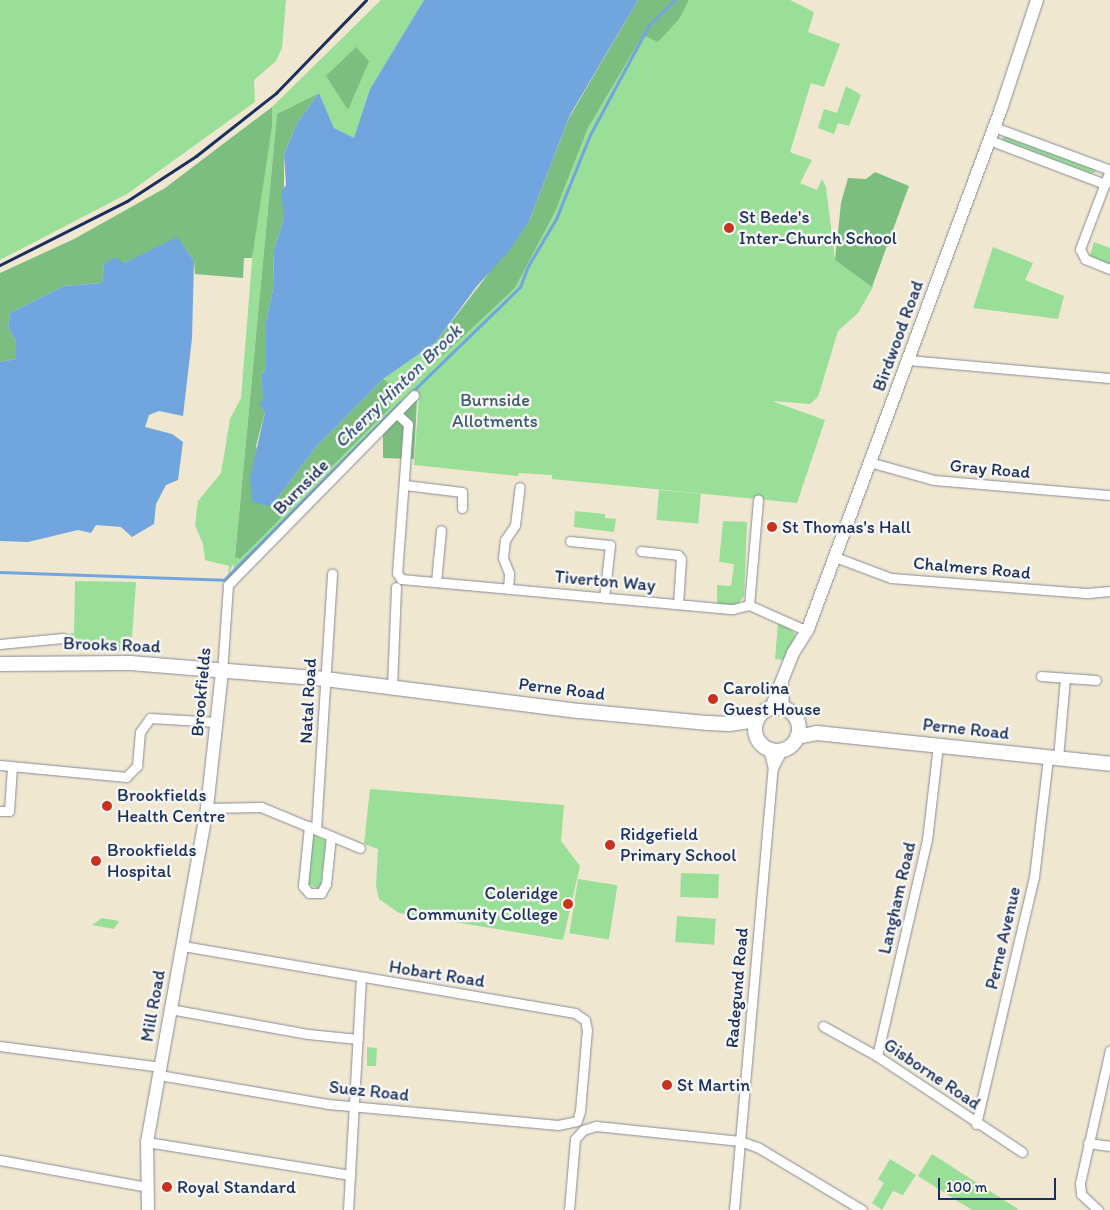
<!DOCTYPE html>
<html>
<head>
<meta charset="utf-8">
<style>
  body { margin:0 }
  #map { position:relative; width:1110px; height:1210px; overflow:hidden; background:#f0e7d1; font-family:Itim,sans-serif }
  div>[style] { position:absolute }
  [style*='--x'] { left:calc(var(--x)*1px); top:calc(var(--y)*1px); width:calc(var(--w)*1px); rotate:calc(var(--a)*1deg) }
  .green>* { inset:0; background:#9adf97; transform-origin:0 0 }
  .forest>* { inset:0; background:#7bbe80 }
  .water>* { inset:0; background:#71a5de }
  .stream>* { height:2.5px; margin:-1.25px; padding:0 1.25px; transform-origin:1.25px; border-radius:1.25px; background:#71a5de }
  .roads { filter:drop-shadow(0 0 1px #868b98) drop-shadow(0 0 1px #868b98) }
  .street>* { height:9px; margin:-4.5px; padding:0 4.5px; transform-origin:4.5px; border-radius:4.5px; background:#fff }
  .secondary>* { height:12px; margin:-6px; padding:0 6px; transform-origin:6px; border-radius:6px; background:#fff }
  .primary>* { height:14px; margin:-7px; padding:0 7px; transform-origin:7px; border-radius:7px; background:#fff }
  .primary>.ring { margin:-7px; padding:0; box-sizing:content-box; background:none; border:14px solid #fff; border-radius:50% }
  .rail>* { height:2.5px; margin:-1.25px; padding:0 1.25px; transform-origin:1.25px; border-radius:1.25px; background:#1b2f5e }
  .dots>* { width:14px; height:14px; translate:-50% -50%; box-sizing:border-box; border:2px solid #f6f6f2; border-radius:50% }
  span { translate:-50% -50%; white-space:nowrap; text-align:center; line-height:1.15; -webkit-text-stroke:5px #f6f6f2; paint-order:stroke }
  .poi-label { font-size:18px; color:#1b2f5e }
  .left { translate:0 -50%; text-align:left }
  .right { translate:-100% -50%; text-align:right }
  .street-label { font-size:18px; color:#1b2f5e }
  .park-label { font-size:18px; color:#3b5b6c }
  .water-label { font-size:19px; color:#39588b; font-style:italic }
  .scale { position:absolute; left:938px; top:1178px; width:118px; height:22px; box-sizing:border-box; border:2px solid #1b2f5e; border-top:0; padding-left:6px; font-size:15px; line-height:18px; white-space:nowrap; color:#1b2f5e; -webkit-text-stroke:4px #f6f6f2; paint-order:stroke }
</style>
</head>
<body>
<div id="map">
  <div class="green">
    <i style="clip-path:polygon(0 0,286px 0,282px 48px,276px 61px,254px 80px,255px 102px,127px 194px,0 260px)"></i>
    <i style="clip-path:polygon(381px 0,424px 0,370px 89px,354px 139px,334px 128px,319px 93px,277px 114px,235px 556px,240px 559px,295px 502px,395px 386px,383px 379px,435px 343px,443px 354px,515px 288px,555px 212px,588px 128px,643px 35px,680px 18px,689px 0,790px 0,814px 12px,808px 32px,840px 44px,824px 87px,811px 83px,790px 152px,812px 160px,800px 183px,817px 190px,822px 179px,826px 187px,835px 260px,873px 287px,858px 313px,838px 331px,818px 397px,810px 404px,772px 401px,825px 420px,797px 503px,552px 479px,552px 475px,519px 473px,518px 476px,414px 465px,419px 395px,416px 392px,251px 557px,234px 570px,233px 564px,228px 576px,229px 566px,205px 560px,203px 544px,195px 525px,198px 501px,221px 473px,230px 419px,241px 398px,254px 236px,272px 127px,272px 107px)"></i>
    <i style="clip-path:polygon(846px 86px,861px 95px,849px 126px,838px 123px,834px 134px,818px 128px,824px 109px,837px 113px)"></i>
    <i style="clip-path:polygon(1005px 136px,1094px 168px,1096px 172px,1091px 174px,1004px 141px,1002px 138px)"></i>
    <i style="clip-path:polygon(1094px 242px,1110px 248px,1110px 266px,1089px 259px)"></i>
    <i style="clip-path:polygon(993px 247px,1033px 263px,1025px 280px,1064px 296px,1058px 319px,973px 308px)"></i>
    <i style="left:659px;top:490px;width:42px;height:30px;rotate:5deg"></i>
    <i style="clip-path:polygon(575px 511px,605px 514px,605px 518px,616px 519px,614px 532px,574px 527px)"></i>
    <i style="clip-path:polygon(723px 521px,747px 522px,744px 596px,737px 605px,717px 605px,717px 585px,731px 586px,734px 564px,719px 562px)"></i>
    <i style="clip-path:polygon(75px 581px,136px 582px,131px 651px,65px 649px,66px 634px,74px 633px)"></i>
    <i style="clip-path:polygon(778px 623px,787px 626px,796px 635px,785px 660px,775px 659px)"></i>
    <i style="clip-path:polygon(370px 789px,564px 805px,561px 841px,580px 866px,563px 940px,399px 913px,379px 899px,376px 886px,378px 849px,364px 844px)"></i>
    <i style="clip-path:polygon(313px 835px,326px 841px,321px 886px,318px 889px,307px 883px)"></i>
    <i style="left:681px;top:873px;width:38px;height:24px;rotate:2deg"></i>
    <i style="left:578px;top:879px;width:40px;height:55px;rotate:9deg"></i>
    <i style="left:677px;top:916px;width:39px;height:26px;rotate:4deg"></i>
    <i style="clip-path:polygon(102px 918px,119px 921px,114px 929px,92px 925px)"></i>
    <i style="clip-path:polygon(367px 1047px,377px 1048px,376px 1066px,367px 1066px)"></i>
    <i style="clip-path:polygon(932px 1154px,1018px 1209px,1017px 1210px,972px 1210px,918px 1176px)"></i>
    <i style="clip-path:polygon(890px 1159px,916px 1175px,903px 1195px,893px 1191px,882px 1210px,872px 1203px,884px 1183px,878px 1179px)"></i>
  </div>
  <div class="forest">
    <i style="clip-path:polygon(638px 0,689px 0,680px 18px,658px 42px,643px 35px,588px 128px,555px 212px,515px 288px,443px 355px,435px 343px,529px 221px,569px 118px)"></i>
    <i style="clip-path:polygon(356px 47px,369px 61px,348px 110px,326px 76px)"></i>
    <i style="clip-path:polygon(319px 93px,297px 123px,284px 154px,284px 218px,274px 250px,273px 289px,266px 322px,266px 369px,261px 374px,265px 412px,256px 446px,271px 506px,316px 447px,383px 379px,395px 386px,389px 409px,240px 559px,235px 557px,277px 114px)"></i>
    <i style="clip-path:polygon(272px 107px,272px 127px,252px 258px,244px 258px,243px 278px,195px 274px,194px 261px,177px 238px,124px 263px,104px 264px,102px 283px,64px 286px,10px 313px,8px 327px,16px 342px,16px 359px,0 362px,0 273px,74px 239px,165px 188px)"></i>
    <i style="clip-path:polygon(875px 172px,909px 186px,872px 287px,835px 260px,841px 203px,848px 178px,866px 179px)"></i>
    <i style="clip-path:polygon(410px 394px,417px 399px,414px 459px,383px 458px,383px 432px)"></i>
  </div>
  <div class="water">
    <i style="clip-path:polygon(424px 0,638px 0,570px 115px,529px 221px,509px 251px,477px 286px,435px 343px,383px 379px,316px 447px,271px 506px,252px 502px,250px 478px,265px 412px,259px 404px,263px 399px,261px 374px,266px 369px,266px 322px,273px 289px,274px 250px,284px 218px,281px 192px,286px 185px,284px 154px,297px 123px,319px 93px,334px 128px,354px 138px,370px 89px)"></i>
    <i style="clip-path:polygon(177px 237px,194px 261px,192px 338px,183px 416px,159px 411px,149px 415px,145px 427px,172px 434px,183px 442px,178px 480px,166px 485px,156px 504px,154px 524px,132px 537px,121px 527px,96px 525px,91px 533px,78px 530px,28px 542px,0 541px,0 362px,16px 359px,16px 342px,8px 327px,10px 313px,64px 286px,102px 283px,104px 264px,115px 257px,124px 263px)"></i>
  </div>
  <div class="stream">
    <i style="--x:411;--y:393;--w:152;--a:-44.2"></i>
    <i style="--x:520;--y:287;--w:22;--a:-69"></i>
    <i style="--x:528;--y:266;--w:55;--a:-59.2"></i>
    <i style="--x:556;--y:219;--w:91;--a:-68"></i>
    <i style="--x:590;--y:135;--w:51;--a:-61.9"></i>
    <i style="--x:614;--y:90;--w:74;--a:-61.7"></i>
    <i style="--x:649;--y:25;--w:36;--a:-44"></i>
    <i style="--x:0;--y:572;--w:224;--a:2"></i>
    <i style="--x:224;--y:580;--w:250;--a:-45.2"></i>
  </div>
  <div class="roads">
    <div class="street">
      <i style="--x:994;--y:127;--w:124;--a:20.3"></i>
      <i style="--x:1110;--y:170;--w:85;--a:110.8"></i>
      <i style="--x:1080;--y:249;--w:11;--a:63"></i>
      <i style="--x:1085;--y:259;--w:27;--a:22"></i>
      <i style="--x:989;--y:140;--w:124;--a:20.8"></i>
      <i style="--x:907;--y:360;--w:204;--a:5.1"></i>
      <i style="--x:396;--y:413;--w:16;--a:43"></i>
      <i style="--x:408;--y:424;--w:149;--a:94.2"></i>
      <i style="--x:397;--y:573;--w:7;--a:56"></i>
      <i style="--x:401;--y:579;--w:333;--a:5.2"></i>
      <i style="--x:733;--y:609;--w:16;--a:-14"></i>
      <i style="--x:749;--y:605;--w:64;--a:24.1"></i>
      <i style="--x:869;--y:462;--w:67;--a:15.5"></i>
      <i style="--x:934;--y:480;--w:177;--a:4.9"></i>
      <i style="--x:405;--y:485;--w:57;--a:7"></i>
      <i style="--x:462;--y:492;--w:16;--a:90"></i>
      <i style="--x:570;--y:541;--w:40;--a:5.7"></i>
      <i style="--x:610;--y:545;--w:53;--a:96.5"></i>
      <i style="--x:641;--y:551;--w:37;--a:6"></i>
      <i style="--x:678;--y:555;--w:5;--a:53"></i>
      <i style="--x:681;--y:559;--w:45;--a:93.8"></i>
      <i style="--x:835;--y:557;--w:60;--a:20.6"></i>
      <i style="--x:891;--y:578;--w:198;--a:4.4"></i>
      <i style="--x:1088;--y:593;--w:22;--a:-5"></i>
      <i style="--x:436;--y:582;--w:52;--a:-84.5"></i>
      <i style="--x:508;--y:589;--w:16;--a:-86"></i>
      <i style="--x:509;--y:573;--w:16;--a:-112"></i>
      <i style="--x:503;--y:558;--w:18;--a:-84"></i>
      <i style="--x:505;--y:540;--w:18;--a:-56"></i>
      <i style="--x:515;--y:525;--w:38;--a:-83"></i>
      <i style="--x:749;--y:605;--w:106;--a:-85.1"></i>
      <i style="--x:0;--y:644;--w:63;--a:-5.4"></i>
      <i style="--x:222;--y:673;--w:88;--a:-86.1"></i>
      <i style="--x:228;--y:585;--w:266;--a:-45.6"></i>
      <i style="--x:1041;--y:676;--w:55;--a:4.2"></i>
      <i style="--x:392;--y:687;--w:100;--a:-87.7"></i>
      <i style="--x:1058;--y:758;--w:80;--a:-85"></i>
      <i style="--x:0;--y:765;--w:127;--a:5.4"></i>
      <i style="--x:126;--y:777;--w:16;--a:-45"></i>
      <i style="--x:137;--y:766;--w:34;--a:-85"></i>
      <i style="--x:140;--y:732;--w:17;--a:-54"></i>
      <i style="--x:150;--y:718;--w:67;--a:3.4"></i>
      <i style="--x:773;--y:768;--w:20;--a:-63"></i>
      <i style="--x:207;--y:808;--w:54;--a:-1.1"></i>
      <i style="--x:261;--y:807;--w:107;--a:22.5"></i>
      <i style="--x:0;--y:811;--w:9;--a:0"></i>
      <i style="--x:9;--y:811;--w:44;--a:-86.1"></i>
      <i style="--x:309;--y:826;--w:60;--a:95.7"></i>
      <i style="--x:303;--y:886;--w:9;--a:49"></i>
      <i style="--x:309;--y:893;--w:12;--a:0"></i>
      <i style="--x:321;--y:893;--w:10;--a:-61"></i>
      <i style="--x:326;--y:884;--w:48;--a:-84.1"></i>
      <i style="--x:316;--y:829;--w:256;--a:-86.4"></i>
      <i style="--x:170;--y:1009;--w:140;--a:10.3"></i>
      <i style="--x:308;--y:1034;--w:50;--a:5.7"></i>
      <i style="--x:823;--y:1026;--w:62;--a:29.1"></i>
      <i style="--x:877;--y:1056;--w:174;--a:33.5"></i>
      <i style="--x:0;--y:1046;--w:162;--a:7.4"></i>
      <i style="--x:877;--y:1056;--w:222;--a:-77"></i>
      <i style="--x:927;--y:840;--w:96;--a:-83.4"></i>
      <i style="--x:159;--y:1075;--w:171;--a:9.7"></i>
      <i style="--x:328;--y:1104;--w:231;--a:5.2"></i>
      <i style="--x:558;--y:1125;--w:19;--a:-12"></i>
      <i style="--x:577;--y:1121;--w:10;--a:-73"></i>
      <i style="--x:580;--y:1111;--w:81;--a:-85.1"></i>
      <i style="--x:587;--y:1030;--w:10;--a:-101"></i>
      <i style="--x:585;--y:1020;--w:12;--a:-145"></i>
      <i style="--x:575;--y:1013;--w:399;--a:-170.3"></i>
      <i style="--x:976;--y:1124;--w:254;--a:-76.8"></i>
      <i style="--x:1034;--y:877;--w:121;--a:-83.3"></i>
      <i style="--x:147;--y:1142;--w:206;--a:9.2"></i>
      <i style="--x:1088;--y:1143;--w:22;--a:8"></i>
      <i style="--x:0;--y:1160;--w:149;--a:10.4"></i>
      <i style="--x:348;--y:1210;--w:231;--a:-86.8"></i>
      <i style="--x:569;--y:1210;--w:71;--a:-85.2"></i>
      <i style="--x:575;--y:1139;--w:12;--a:-48"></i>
      <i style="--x:583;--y:1130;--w:14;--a:-17"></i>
      <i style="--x:596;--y:1126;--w:145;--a:5.9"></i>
      <i style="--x:740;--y:1141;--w:20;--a:20"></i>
      <i style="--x:759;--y:1148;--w:120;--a:31"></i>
      <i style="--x:734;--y:1210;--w:444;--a:-85"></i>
      <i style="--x:773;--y:768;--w:20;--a:-105"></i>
      <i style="--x:1098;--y:1210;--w:23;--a:-137"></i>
      <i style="--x:1081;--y:1194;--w:11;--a:-95"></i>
      <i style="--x:1080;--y:1183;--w:136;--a:-77.3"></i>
    </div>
    <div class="secondary">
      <i style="--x:782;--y:684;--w:24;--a:88"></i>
      <i style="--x:771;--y:708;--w:59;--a:-68.2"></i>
      <i style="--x:793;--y:653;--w:28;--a:-58"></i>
      <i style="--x:808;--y:629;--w:555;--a:-69.64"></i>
      <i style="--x:1001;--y:109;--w:115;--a:-71.7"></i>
      <i style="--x:148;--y:1210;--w:68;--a:-90.8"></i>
      <i style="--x:147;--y:1142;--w:339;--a:-79.8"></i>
      <i style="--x:207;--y:808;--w:136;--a:-83.7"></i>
    </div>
    <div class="primary">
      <i style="--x:0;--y:664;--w:131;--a:-0.4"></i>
      <i style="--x:131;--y:663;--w:195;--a:4.7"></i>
      <i style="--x:325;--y:679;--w:257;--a:7.2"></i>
      <i style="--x:580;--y:711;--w:129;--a:5.4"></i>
      <i style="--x:708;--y:723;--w:21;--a:3"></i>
      <i style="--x:729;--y:724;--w:28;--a:-8"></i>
      <i class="ring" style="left:755px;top:707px;width:30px;height:30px"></i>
      <i style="--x:797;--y:737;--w:20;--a:-11"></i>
      <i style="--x:817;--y:733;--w:295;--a:6"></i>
    </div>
  </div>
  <div class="rail">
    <i style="--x:0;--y:265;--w:142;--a:-26.7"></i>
    <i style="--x:127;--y:201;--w:82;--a:-33.1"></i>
    <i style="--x:196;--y:156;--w:102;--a:-38.2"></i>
    <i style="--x:276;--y:93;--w:129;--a:-45.9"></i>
  </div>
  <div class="dots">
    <i style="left:729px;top:228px;background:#c8321e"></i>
    <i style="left:772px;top:527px;background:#c8321e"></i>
    <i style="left:713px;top:699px;background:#c8321e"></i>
    <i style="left:107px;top:806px;background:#c8321e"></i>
    <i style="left:610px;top:845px;background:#c8321e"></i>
    <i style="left:96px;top:861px;background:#c8321e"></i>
    <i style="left:568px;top:904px;background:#c8321e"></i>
    <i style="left:667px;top:1085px;background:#c8321e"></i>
    <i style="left:167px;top:1187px;background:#c8321e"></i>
  </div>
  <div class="poi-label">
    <span class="left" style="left:739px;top:228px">St Bede's<br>Inter-Church School</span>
    <span class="left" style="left:782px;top:527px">St Thomas's Hall</span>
    <span class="left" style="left:723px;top:699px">Carolina<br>Guest House</span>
    <span class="left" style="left:117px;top:806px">Brookfields<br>Health Centre</span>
    <span class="left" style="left:620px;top:845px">Ridgefield<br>Primary School</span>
    <span class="left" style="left:107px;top:861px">Brookfields<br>Hospital</span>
    <span class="right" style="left:558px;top:904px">Coleridge<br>Community College</span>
    <span class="left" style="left:677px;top:1085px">St Martin</span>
    <span class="left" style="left:177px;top:1187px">Royal Standard</span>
  </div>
  <div class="street-label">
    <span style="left:898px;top:336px;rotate:-70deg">Birdwood Road</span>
    <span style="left:990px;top:469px;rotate:5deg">Gray Road</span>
    <span style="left:301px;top:487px;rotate:-45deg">Burnside</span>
    <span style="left:972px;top:568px;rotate:5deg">Chalmers Road</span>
    <span style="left:605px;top:581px;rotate:5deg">Tiverton Way</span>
    <span style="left:112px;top:645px;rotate:2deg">Brooks Road</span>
    <span style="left:562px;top:689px;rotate:7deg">Perne Road</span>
    <span style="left:201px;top:692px;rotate:-85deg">Brookfields</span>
    <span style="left:308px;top:701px;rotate:-87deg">Natal Road</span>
    <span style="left:966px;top:729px;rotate:6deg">Perne Road</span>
    <span style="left:897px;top:898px;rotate:-77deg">Langham Road</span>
    <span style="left:1003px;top:938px;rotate:-77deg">Perne Avenue</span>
    <span style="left:437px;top:974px;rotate:9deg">Hobart Road</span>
    <span style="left:737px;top:988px;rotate:-85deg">Radegund Road</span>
    <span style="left:153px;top:1006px;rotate:-80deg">Mill Road</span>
    <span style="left:932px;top:1074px;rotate:34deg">Gisborne Road</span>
    <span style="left:369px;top:1091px;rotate:6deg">Suez Road</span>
  </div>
  <div class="park-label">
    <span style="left:495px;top:411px">Burnside<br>Allotments</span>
  </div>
  <div class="water-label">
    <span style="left:398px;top:386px;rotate:-44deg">Cherry Hinton Brook</span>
  </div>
  <div class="scale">100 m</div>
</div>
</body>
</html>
